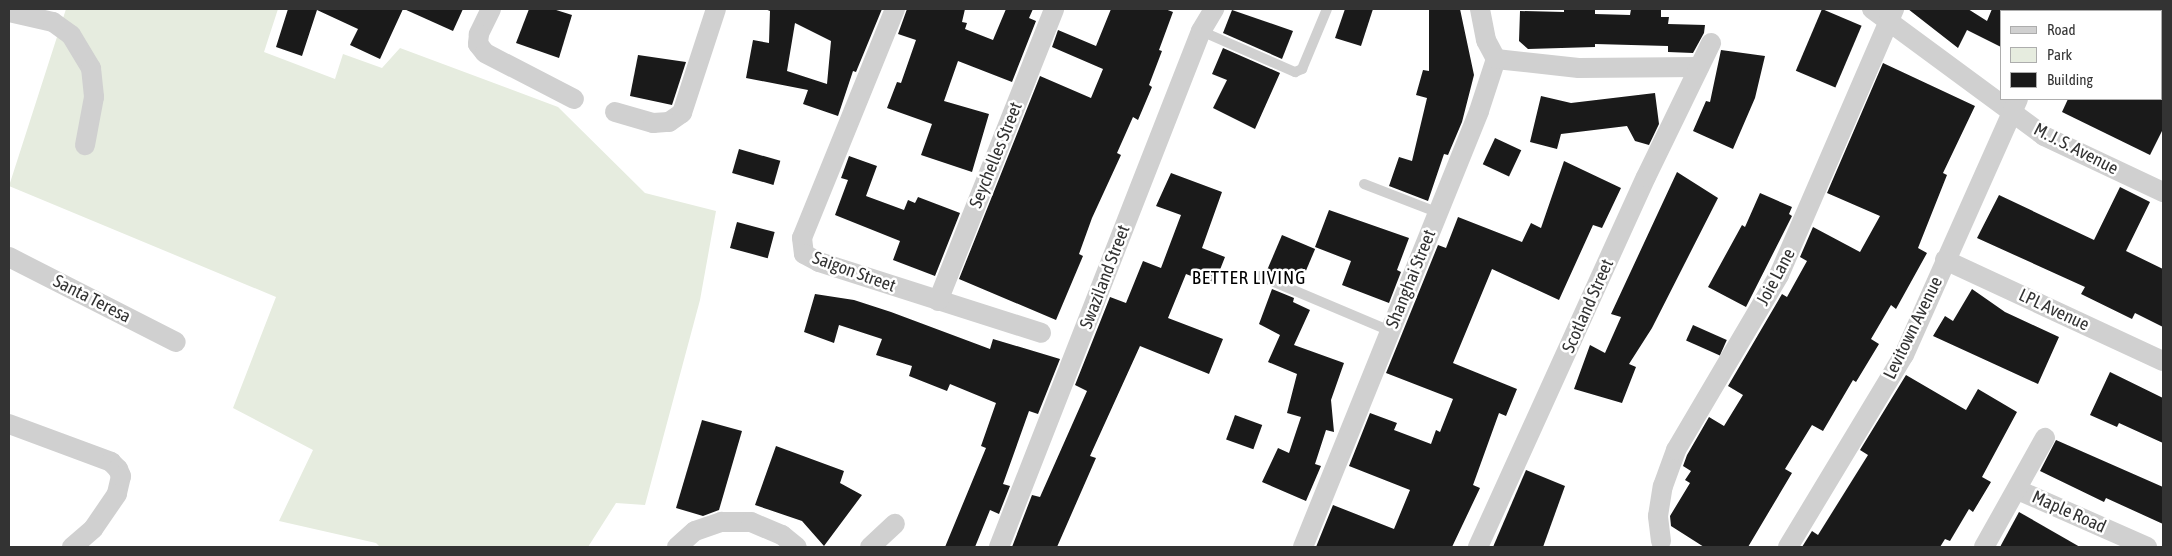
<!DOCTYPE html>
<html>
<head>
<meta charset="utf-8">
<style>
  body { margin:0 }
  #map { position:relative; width:2172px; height:556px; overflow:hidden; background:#fff; font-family:"Asap Condensed",sans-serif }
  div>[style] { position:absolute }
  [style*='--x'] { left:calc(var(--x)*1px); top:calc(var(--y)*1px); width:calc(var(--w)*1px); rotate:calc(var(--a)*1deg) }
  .green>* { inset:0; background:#e6ecdf }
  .building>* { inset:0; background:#1a1a1a; transform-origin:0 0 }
  .lane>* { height:10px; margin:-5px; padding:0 5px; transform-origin:5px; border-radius:5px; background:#d0d0d0 }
  .street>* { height:20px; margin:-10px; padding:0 10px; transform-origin:10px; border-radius:10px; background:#d0d0d0 }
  span { translate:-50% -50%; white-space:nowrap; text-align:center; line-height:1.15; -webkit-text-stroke:5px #fff; paint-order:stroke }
  .street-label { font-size:18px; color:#333 }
  .neighbourhood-label { font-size:19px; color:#000; letter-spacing:1px }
  .frame { position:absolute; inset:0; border:10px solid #333; pointer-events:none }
  .legend { position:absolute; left:2000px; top:10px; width:162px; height:90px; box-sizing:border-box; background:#fff; border:1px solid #adadad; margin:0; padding:6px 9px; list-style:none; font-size:15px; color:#333 }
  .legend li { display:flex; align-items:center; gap:10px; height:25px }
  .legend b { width:25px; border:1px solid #adadad }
</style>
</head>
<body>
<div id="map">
  <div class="green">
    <i style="clip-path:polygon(66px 9px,278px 9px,264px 52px,335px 79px,343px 54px,382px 68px,400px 48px,558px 107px,645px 193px,716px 211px,700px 300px,645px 505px,616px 503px,588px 547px,380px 547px,376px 543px,279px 521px,313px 450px,233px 408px,276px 297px,9px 186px)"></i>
  </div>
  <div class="building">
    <i style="clip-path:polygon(288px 9px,403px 9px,380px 59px,350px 45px,358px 29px,317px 10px,302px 56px,276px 47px)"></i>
    <i style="clip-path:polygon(404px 9px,463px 9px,453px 31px)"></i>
    <i style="clip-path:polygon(529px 9px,553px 9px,572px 15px,559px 58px,516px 43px)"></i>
    <i style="clip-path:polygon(evenodd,765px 9px,882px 9px,856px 72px,853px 71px,838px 116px,803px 104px,808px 90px,746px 78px,753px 40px,769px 43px,770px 11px,765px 9px,795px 23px,831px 41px,827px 84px,787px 71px,795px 23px)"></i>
    <i style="clip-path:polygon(907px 9px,965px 9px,962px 22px,967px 23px,965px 29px,993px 40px,1006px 9px,1033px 9px,1029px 18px,1036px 21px,1012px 82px,958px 61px,944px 101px,989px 114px,972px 172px,921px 155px,932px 124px,887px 108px,897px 82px,901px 83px,916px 40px,898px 34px)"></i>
    <i style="clip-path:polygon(1111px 9px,1165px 9px,1173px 12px,1159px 50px,1162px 51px,1149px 85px,1152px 87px,1138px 120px,1133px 117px,1117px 153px,1121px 155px,1092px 218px,1079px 254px,1083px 256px,1056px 320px,959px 279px,1040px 76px,1091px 98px,1103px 69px,1052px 47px,1058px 30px,1096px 46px)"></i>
    <i style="clip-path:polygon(1345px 9px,1373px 9px,1361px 46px,1335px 38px)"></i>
    <i style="clip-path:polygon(1429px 9px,1460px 9px,1474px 75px,1462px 122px,1448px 155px,1444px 154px,1428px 201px,1389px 186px,1399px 157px,1412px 161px,1427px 98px,1416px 95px,1423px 70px,1429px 71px)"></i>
    <i style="clip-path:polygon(1564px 9px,1595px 9px,1595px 14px,1630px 15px,1631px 9px,1661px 9px,1661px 17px,1669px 17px,1668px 24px,1705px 25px,1704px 33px,1693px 53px,1668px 52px,1668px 46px,1595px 44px,1595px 47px,1528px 49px,1519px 41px,1520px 11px,1564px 12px)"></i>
    <i style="left:1822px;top:9px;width:43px;height:67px;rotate:23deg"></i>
    <i style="clip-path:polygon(1908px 9px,1968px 9px,1987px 21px,1992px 9px,2001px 9px,2001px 47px,1967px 30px,1958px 48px)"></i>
    <i style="clip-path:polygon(1232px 10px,1293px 31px,1282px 59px,1223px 33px)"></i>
    <i style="clip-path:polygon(1223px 48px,1280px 73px,1255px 129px,1213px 108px,1227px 80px,1212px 74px)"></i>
    <i style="clip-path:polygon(1721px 50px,1765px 56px,1755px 98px,1733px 149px,1693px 131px,1706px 101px,1710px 102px)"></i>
    <i style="clip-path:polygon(638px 55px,686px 62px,672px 105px,630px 96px)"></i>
    <i style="clip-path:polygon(1883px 63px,1975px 106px,1943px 173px,1947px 175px,1918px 248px,1927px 253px,1896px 309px,1891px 305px,1871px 339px,1879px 344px,1856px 382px,1853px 380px,1823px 431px,1812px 425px,1785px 469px,1792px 473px,1748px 547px,1704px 547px,1671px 526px,1670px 516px,1690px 483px,1685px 480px,1691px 471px,1683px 466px,1687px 455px,1709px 417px,1724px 426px,1743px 395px,1728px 386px,1782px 294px,1787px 297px,1807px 261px,1800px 257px,1813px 227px,1860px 252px,1880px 216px,1827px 193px)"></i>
    <i style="clip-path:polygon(1655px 93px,1659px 124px,1649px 145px,1635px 141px,1627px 126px,1561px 134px,1557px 149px,1530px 142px,1541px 96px,1571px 103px)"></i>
    <i style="clip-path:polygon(2068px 99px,2163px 99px,2163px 129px,2150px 155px,2062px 112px)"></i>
    <i style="left:1495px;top:138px;width:29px;height:29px;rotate:25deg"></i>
    <i style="left:739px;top:149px;width:43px;height:25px;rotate:16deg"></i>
    <i style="clip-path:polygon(849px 156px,877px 166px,866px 196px,904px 210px,908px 200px,915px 203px,918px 197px,960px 213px,935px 276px,893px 260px,900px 241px,835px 215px,848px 180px,841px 178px)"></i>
    <i style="clip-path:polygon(1564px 161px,1621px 188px,1602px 228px,1593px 225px,1559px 300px,1492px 269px,1453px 363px,1517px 389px,1506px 416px,1499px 413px,1473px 485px,1480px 488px,1452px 547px,1316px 547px,1333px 505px,1394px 529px,1410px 490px,1349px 466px,1370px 413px,1397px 423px,1394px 430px,1431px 444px,1436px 430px,1440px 432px,1453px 399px,1386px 373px,1438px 245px,1446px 248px,1458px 217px,1522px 242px,1531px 223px,1541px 228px)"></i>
    <i style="clip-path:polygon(1677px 172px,1718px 198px,1652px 328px,1629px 364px,1636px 367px,1622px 403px,1574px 389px,1590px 345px,1605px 353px,1621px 317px,1611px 314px)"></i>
    <i style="clip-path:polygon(1171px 173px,1222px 192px,1202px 248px,1225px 257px,1214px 285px,1186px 274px,1168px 318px,1223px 339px,1209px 374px,1140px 346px,1090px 456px,1096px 458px,1057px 547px,1012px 547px,1032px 495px,1040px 497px,1087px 391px,1075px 385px,1110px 297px,1126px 303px,1143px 261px,1161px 268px,1181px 215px,1156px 206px)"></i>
    <i style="clip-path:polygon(2120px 187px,2150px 202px,2126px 251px,2163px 269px,2163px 327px,2135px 313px,2132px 319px,2081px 294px,2085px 287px,1977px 238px,1999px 195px,2094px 240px)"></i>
    <i style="clip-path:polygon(1760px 193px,1792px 207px,1789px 214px,1792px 216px,1746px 307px,1708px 287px,1742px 225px,1745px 227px)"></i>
    <i style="clip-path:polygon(1329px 210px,1409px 238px,1397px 270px,1401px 272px,1389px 303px,1342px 285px,1351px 261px,1315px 247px)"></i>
    <i style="left:737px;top:222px;width:39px;height:27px;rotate:15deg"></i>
    <i style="left:1282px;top:235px;width:36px;height:38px;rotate:23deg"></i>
    <i style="clip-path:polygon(1272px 289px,1294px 298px,1293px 302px,1310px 310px,1294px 345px,1344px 363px,1331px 400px,1334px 432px,1326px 430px,1315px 464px,1321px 466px,1306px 501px,1262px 482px,1278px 448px,1289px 453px,1301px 417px,1287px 413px,1297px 374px,1268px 362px,1280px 335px,1259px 324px)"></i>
    <i style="clip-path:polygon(1972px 289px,2005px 312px,2059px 337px,2038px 384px,1933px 336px,1945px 316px,1953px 321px)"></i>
    <i style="clip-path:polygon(815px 294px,854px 300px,891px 312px,990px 349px,993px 339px,1060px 359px,1038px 414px,1029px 411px,1003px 484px,1010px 486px,999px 514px,990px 510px,975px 547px,945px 547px,986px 448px,981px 446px,996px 403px,950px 384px,947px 391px,909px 376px,912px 366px,876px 355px,882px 339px,839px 325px,834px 343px,804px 332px)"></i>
    <i style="left:1693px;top:325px;width:37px;height:17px;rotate:24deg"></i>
    <i style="clip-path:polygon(2110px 372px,2163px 398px,2163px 443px,2119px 423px,2117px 427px,2090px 415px)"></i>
    <i style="clip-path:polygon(1906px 375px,1966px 410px,1978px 389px,2017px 412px,1982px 477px,1991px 482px,1973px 512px,1969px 509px,1950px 541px,1945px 539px,1940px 547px,1802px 547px,1812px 531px,1818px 535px,1868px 455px,1860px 450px)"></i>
    <i style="left:1235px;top:415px;width:29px;height:26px;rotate:20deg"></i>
    <i style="clip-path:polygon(702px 420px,742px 431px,719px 510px,703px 516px,676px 508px)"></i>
    <i style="clip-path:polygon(2056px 440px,2163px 487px,2163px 524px,2106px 498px,2104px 502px,2040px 471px)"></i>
    <i style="clip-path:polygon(776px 446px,844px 471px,840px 483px,862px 495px,824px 546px,802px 521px,755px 505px)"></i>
    <i style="clip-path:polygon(1526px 470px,1565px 486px,1543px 547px,1493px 547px)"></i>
    <i style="clip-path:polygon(2019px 512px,2080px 547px,2000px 547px)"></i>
  </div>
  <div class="lane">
    <i style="--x:1201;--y:31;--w:103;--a:23.6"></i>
    <i style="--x:1295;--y:72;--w:8;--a:-23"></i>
    <i style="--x:1302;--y:69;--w:65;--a:-67.4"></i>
    <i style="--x:1364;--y:184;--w:80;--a:21.1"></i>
    <i style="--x:1260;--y:276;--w:141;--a:22.9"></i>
  </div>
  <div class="street">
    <i style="--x:491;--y:9;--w:28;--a:116"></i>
    <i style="--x:479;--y:34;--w:10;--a:96"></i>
    <i style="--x:478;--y:44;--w:11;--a:52"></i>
    <i style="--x:485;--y:53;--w:100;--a:27.3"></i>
    <i style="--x:895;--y:9;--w:247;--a:112.1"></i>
    <i style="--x:802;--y:238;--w:16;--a:83"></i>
    <i style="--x:804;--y:254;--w:17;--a:28"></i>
    <i style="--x:819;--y:262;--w:233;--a:17.7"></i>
    <i style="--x:1872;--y:9;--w:214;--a:36.4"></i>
    <i style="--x:2044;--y:136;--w:132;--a:25.2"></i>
    <i style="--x:2050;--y:11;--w:2;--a:-63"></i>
    <i style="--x:9;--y:12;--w:45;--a:12.8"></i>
    <i style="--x:53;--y:22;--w:22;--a:36"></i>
    <i style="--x:71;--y:35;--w:39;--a:59"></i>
    <i style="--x:91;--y:68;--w:29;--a:84"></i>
    <i style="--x:94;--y:97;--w:49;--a:100.6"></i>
    <i style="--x:1496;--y:59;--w:83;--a:6.2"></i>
    <i style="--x:1579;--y:68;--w:120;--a:-0.5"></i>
    <i style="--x:615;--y:112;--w:40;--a:16"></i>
    <i style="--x:653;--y:123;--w:16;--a:-4"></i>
    <i style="--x:669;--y:122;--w:16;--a:-35"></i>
    <i style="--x:682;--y:113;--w:109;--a:-71.9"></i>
    <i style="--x:9;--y:257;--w:187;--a:27"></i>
    <i style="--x:1945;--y:260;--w:240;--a:24.9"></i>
    <i style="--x:938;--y:301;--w:314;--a:-68.3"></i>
    <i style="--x:9;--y:424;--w:109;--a:20.4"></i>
    <i style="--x:111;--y:462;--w:10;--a:45"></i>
    <i style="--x:118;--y:469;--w:8;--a:67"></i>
    <i style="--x:121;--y:476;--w:18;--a:103"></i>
    <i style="--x:117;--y:494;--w:42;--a:124.4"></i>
    <i style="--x:93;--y:529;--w:28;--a:139"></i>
    <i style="--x:2018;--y:490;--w:141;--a:23.8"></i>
    <i style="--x:1661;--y:541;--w:25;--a:-97"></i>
    <i style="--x:1658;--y:516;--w:30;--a:-81"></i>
    <i style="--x:1663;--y:486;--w:38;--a:-70"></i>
    <i style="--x:1676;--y:450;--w:203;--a:-59.5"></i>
    <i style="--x:1779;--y:275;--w:290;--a:-66.6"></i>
    <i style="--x:677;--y:547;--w:24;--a:-42"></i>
    <i style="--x:695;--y:531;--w:28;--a:-19"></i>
    <i style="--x:721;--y:522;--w:30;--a:0"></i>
    <i style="--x:751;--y:522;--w:34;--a:23"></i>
    <i style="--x:782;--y:535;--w:19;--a:39"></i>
    <i style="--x:870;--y:547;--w:34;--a:-43"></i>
    <i style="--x:999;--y:547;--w:554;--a:-68.62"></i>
    <i style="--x:1201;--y:31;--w:26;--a:-59"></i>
    <i style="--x:1303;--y:547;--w:470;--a:-68"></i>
    <i style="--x:1479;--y:111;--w:55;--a:-71.9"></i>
    <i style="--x:1496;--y:59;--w:21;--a:-118"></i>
    <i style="--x:1486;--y:40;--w:32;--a:-101"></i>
    <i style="--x:1478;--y:547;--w:406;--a:-65.6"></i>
    <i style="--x:1646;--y:177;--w:149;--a:-64.1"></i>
    <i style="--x:1788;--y:547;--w:224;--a:-58.9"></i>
    <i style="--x:1904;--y:355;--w:280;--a:-66"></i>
    <i style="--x:1984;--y:547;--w:125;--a:-60.8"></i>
  </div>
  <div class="street-label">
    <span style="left:2076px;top:149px;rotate:27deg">M. J. S. Avenue</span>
    <span style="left:996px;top:155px;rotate:-68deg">Seychelles Street</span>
    <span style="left:854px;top:272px;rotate:20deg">Saigon Street</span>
    <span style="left:1105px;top:277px;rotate:-69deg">Swaziland Street</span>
    <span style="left:1776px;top:277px;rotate:-62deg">Joie Lane</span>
    <span style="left:1411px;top:279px;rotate:-68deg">Shanghai Street</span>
    <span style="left:92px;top:299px;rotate:27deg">Santa Teresa</span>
    <span style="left:1588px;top:306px;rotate:-66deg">Scotland Street</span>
    <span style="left:2054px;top:310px;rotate:25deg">LPL Avenue</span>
    <span style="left:1913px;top:328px;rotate:-64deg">Levitown Avenue</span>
    <span style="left:2069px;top:512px;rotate:24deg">Maple Road</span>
  </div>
  <div class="neighbourhood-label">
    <span style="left:1249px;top:278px">BETTER LIVING</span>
  </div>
  <div class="frame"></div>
  <ul class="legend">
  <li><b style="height:6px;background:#d0d0d0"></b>Road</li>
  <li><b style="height:14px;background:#e6ecdf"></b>Park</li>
  <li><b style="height:14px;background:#1a1a1a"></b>Building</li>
  </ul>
</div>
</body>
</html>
